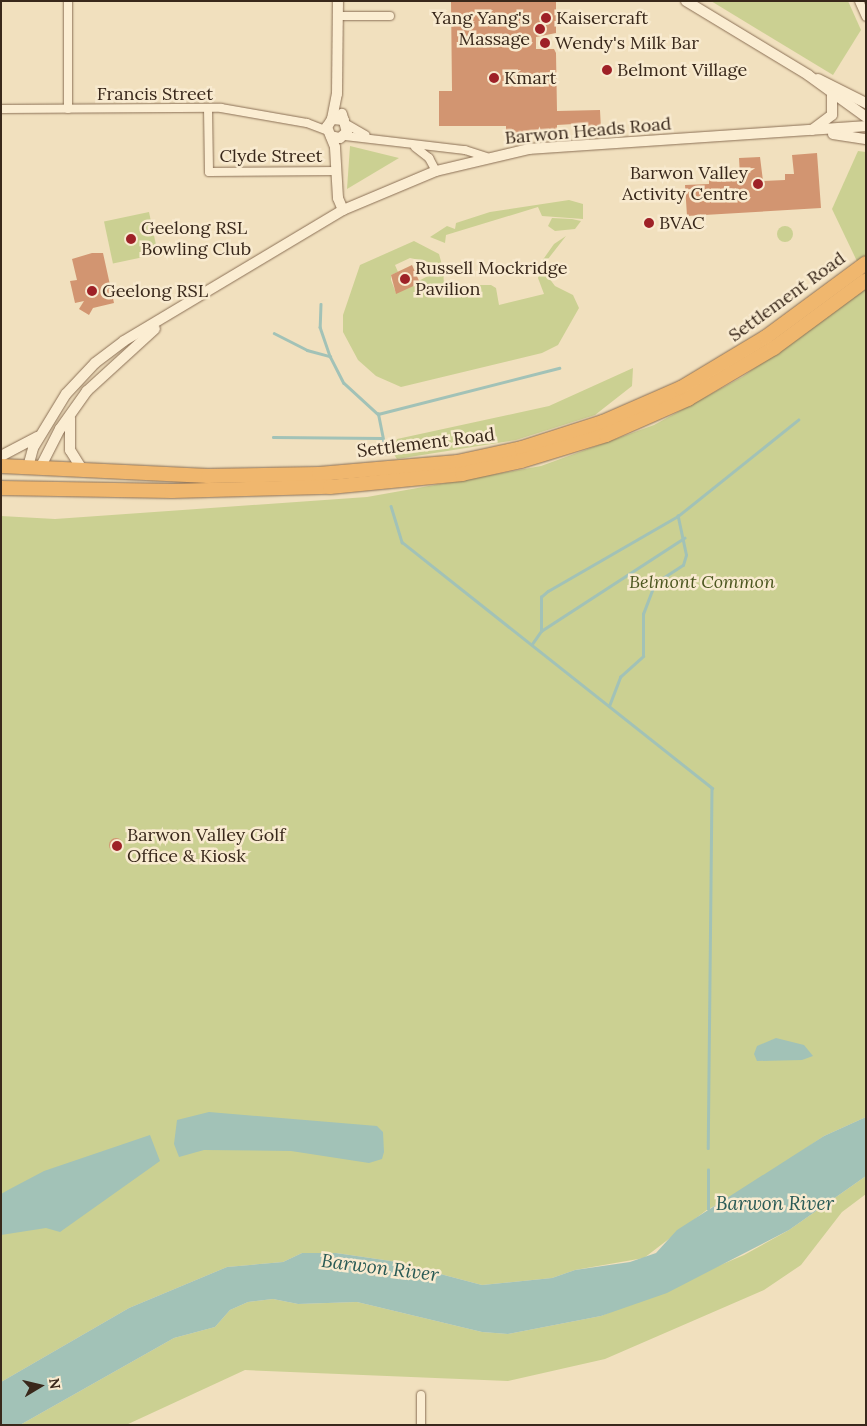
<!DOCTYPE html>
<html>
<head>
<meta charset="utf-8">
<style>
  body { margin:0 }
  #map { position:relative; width:867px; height:1426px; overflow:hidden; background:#f1e0be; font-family:Lora,serif }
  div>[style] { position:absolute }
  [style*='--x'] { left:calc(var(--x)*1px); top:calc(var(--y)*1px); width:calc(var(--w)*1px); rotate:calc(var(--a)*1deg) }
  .green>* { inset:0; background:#cbd092; transform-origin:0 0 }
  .round { border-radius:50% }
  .water>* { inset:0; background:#a2c2b7 }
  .stream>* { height:2.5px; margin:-1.25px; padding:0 1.25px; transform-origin:1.25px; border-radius:1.25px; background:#a2c2b7 }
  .building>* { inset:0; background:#d29571 }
  .roads { filter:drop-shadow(0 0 1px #8b7056) drop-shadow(0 0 1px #8b7056) }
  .minor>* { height:8px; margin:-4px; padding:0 4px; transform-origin:4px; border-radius:4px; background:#fbedd2 }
  .tertiary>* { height:10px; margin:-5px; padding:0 5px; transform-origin:5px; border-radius:5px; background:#fbedd2 }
  .trunk>* { height:14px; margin:-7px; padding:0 7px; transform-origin:7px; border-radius:7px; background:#f0b76e }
  .dots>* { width:14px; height:14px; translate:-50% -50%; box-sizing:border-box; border:2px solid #f8eacf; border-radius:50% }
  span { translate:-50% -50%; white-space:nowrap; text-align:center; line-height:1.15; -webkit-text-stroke:5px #f8eacf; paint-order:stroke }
  .poi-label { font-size:18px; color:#39281b }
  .left { translate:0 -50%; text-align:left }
  .right { translate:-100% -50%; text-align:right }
  .street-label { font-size:18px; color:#39281b }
  .park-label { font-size:18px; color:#4c5720; font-style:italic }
  .water-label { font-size:19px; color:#295a55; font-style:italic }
  .frame { position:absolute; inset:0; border:2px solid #39281b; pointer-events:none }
  .north { position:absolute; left:15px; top:1361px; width:50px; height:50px; -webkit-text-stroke:4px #f8eacf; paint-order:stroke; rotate:81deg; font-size:14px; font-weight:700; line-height:20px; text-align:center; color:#39281b }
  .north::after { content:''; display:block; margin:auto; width:18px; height:22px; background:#39281b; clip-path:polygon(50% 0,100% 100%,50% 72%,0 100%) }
</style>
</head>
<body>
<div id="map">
  <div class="green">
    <i style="clip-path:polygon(711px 1px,848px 1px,861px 30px,833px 75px)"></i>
    <i style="clip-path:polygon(350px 146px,399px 158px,347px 189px)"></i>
    <i style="clip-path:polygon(858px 151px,866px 152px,866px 280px,832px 209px)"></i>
    <i style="clip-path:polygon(569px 200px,583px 204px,583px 219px,542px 216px,538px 207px,446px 235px,445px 243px,430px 237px,447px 226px,455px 229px,456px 223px,490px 212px)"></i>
    <i style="left:149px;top:212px;width:43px;height:46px;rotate:78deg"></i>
    <i style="clip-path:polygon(552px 218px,572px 219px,581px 221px,575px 229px,555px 231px,548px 226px)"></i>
    <i class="round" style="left:777px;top:226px;width:16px;height:16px"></i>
    <i style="clip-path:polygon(566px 236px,548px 259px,546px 274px,555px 286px,573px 295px,579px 308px,558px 345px,542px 353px,401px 387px,376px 376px,358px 360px,343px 332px,343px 315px,360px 265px,414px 241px,439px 254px,442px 265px,410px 258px,395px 265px,398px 272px,391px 275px,391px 280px,396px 293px,443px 268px,444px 285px,491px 285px,496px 288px,499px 305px,544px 294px,538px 278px,542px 261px,554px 244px)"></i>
    <i style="clip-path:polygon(866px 288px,866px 1117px,824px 1136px,734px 1197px,708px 1209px,644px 1258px,575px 1270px,552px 1278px,482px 1285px,391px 1261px,336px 1253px,302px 1253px,283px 1262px,227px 1267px,129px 1308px,1px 1382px,1px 516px,55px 519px,367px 497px,541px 466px,654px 425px,742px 377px)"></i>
    <i style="clip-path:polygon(633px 368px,632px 386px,595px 415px,516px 440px,397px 459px,393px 453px,397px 439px,549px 406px)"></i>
    <i style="clip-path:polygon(866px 1176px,866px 1194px,842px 1212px,801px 1265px,764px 1290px,605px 1359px,508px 1381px,245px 1370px,126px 1425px,20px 1425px,174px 1338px,215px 1327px,230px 1310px,248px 1302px,273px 1299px,298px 1304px,357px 1302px,482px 1332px,508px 1334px,601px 1316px,744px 1255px,789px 1230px)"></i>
  </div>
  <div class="water">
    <i style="clip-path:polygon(776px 1038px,804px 1045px,813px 1056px,802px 1060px,757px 1061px,754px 1054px,757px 1046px)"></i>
    <i style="clip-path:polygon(209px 1112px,377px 1126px,383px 1132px,384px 1152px,382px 1159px,369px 1163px,291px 1151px,204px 1150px,179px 1157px,174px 1144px,177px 1120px)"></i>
    <i style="clip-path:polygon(866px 1117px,866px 1176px,789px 1230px,667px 1293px,601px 1316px,508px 1334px,482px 1332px,357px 1302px,298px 1304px,273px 1299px,248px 1302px,230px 1310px,215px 1327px,174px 1338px,20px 1425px,1px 1425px,1px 1382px,129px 1308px,227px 1267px,283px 1262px,302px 1253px,336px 1253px,391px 1261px,482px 1285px,552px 1278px,575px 1270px,630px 1262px,656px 1253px,677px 1230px,824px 1136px)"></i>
    <i style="clip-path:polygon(150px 1135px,160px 1161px,60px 1232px,46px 1228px,1px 1235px,1px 1194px,8px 1190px,44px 1171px)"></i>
  </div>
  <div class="stream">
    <i style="--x:321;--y:304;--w:23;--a:92"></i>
    <i style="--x:320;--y:327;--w:31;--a:71"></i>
    <i style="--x:330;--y:356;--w:30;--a:63"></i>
    <i style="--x:344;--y:383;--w:46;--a:42.4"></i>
    <i style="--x:274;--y:333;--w:37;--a:27"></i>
    <i style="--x:307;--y:350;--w:24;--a:15"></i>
    <i style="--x:273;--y:437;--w:109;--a:0.5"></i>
    <i style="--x:386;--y:454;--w:41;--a:-101.3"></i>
    <i style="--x:378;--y:414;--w:187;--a:-14.3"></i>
    <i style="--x:391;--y:506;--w:38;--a:73"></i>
    <i style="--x:402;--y:542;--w:396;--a:38.4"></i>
    <i style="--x:712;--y:788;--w:360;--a:90.6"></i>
    <i style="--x:541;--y:631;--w:171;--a:-33"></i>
    <i style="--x:532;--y:644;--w:16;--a:-55"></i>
    <i style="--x:541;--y:631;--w:34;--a:-90"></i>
    <i style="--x:541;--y:597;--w:9;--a:-41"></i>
    <i style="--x:548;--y:591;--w:150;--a:-30"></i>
    <i style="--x:678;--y:516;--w:154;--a:-38.7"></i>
    <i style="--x:609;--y:706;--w:31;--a:-69"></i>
    <i style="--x:620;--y:677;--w:31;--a:-42"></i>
    <i style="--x:643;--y:656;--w:42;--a:-90"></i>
    <i style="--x:643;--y:614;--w:33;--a:-69"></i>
    <i style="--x:655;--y:583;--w:33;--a:-33"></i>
    <i style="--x:683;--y:565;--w:10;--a:-73"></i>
    <i style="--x:686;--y:555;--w:40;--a:-102"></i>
    <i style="--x:708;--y:1209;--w:39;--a:-90"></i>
  </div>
  <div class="building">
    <i style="clip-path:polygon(451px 1px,556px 1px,556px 33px,536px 37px,536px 49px,554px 49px,556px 53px,557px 111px,600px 110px,601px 130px,574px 130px,574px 124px,557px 125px,557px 131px,506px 135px,506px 126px,439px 126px,439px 91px,452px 91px)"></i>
    <i style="clip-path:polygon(817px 153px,821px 208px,687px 216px,685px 185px,709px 184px,709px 178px,740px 176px,739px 158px,760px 157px,763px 181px,785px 180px,785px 174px,794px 174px,792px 155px)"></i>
    <i style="clip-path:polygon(92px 253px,103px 253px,114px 303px,93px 308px,89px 315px,79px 309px,84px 301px,75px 303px,70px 281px,77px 280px,72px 259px)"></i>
    <i style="clip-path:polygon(412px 265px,420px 283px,396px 294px,391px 275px)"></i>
    <i class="round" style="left:109px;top:838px;width:14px;height:14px"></i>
  </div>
  <div class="roads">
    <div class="minor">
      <i style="--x:68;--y:1;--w:108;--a:90"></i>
      <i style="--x:859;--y:1;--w:17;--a:66"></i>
      <i style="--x:338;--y:16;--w:52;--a:0"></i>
      <i style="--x:208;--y:108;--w:64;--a:89.1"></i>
      <i style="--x:209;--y:172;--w:128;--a:-0.4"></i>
      <i style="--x:1;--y:109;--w:220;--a:-0.3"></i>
      <i style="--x:221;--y:108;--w:87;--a:9.9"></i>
      <i style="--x:307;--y:123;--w:22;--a:21"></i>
      <i style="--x:348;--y:125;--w:20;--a:30"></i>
      <i style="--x:345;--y:136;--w:121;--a:6.7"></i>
      <i style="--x:465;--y:150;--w:22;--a:18"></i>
      <i style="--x:415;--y:147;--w:18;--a:38"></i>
      <i style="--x:429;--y:158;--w:15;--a:62"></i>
      <i style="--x:421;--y:1395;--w:30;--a:90"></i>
    </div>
    <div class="tertiary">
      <i style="--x:686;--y:1;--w:143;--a:31.2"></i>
      <i style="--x:808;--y:75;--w:72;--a:35.9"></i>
      <i style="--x:818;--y:79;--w:54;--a:26.6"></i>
      <i style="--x:332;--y:119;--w:25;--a:-79"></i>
      <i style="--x:337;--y:94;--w:93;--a:-89.4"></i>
      <i style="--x:812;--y:130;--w:25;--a:-37"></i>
      <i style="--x:832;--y:115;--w:20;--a:-90"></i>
      <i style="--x:833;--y:134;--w:33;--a:9"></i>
      <i style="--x:331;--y:136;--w:9;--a:13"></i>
      <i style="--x:340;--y:138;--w:9;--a:-41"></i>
      <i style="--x:347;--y:132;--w:19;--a:-106"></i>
      <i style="--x:343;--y:210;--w:13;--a:-113"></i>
      <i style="--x:338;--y:198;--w:51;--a:-93.4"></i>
      <i style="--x:335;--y:147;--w:22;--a:-112"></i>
      <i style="--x:327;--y:127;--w:9;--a:-58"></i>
      <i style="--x:332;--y:119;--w:12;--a:5"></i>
      <i style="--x:70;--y:418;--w:32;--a:90"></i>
      <i style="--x:70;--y:450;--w:25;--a:58"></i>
      <i style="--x:1;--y:456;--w:41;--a:-27.8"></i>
      <i style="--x:28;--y:467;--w:20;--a:-75"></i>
      <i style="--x:33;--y:448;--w:63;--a:-58.6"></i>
      <i style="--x:66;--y:394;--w:42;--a:-46.9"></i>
      <i style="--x:95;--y:363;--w:36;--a:-37"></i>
      <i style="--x:124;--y:341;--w:255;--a:-30.9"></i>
      <i style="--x:343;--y:210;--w:101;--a:-22.8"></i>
      <i style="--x:436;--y:171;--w:96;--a:-13.3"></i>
      <i style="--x:529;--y:149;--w:338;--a:-3.9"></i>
      <i style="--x:40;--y:468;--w:44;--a:-62.9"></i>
      <i style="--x:60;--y:429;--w:47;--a:-54.6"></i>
      <i style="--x:87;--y:391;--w:92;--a:-42.4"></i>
    </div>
    <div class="trunk">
      <i style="--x:1;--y:466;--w:207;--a:2.8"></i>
      <i style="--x:208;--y:476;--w:111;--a:-1"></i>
      <i style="--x:319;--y:474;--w:139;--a:-5"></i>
      <i style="--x:457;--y:462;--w:66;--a:-12.2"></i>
      <i style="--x:522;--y:448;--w:85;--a:-17.8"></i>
      <i style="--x:603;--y:422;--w:85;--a:-23.6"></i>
      <i style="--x:681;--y:388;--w:99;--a:-31"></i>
      <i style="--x:766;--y:337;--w:124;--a:-36.5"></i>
      <i style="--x:1;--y:488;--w:171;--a:1"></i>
      <i style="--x:172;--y:491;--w:158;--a:-1.5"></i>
      <i style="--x:330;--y:487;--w:133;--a:-5.6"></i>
      <i style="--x:462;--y:474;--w:60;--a:-12.4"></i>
      <i style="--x:521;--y:461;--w:89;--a:-17"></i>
      <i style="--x:606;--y:435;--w:90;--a:-23.7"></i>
      <i style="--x:688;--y:399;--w:100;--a:-30.7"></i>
      <i style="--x:774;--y:348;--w:114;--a:-36.5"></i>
    </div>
  </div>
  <div class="dots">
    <i style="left:546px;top:18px;background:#9e2127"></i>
    <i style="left:540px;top:29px;background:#9e2127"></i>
    <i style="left:545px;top:43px;background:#9e2127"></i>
    <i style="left:607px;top:70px;background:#9e2127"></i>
    <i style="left:494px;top:78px;background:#9e2127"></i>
    <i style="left:758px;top:184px;background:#9e2127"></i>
    <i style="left:649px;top:223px;background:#9e2127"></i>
    <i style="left:131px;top:239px;background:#9e2127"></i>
    <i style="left:405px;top:279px;background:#9e2127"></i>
    <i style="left:92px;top:291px;background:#9e2127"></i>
    <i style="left:117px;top:846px;background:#9e2127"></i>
  </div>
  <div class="poi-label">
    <span class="left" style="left:556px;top:18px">Kaisercraft</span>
    <span class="right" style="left:530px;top:29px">Yang Yang's<br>Massage</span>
    <span class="left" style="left:555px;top:43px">Wendy's Milk Bar</span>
    <span class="left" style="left:617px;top:70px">Belmont Village</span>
    <span class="left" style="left:504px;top:78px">Kmart</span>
    <span class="right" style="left:748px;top:184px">Barwon Valley<br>Activity Centre</span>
    <span class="left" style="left:659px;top:223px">BVAC</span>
    <span class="left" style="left:141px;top:239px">Geelong RSL<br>Bowling Club</span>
    <span class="left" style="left:415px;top:279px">Russell Mockridge<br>Pavilion</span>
    <span class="left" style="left:102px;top:291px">Geelong RSL</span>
    <span class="left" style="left:127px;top:846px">Barwon Valley Golf<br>Office &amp; Kiosk</span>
  </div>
  <div class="street-label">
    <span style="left:155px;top:94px">Francis Street</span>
    <span style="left:588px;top:131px;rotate:-5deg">Barwon Heads Road</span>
    <span style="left:271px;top:156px">Clyde Street</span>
    <span style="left:787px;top:297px;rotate:-36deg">Settlement Road</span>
    <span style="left:426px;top:443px;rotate:-7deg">Settlement Road</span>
  </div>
  <div class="park-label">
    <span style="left:702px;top:582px">Belmont Common</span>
  </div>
  <div class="water-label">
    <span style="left:775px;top:1204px">Barwon River</span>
    <span style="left:380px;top:1268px;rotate:7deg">Barwon River</span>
  </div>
  <div class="frame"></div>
  <div class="north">N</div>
</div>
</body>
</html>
